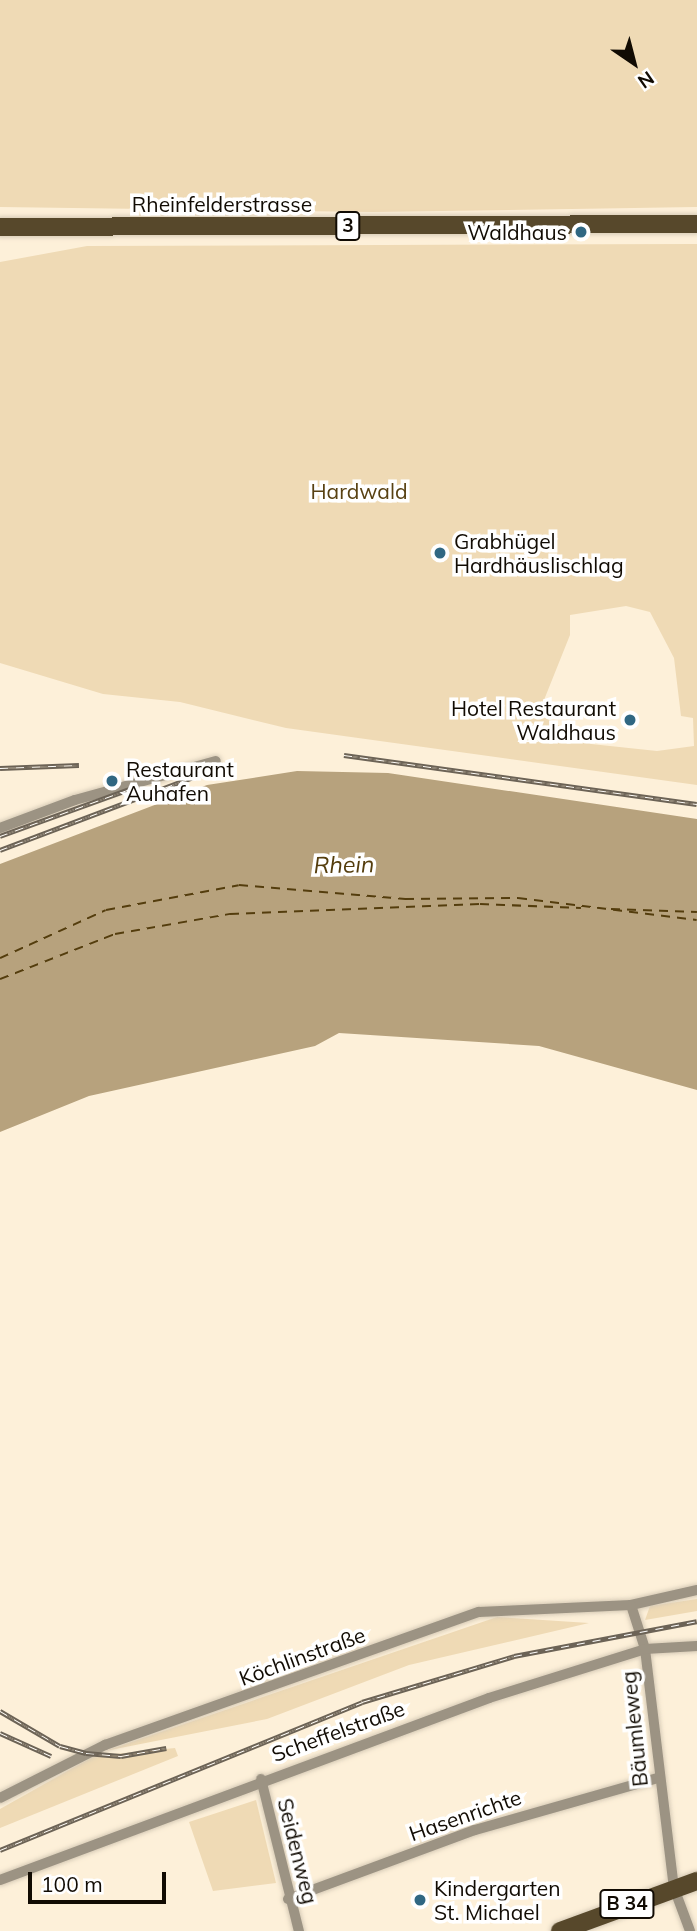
<!DOCTYPE html>
<html>
<head>
<meta charset="utf-8">
<style>
  body { margin:0 }
  #map { position:relative; width:697px; height:1931px; overflow:hidden; background:#fdf0d9; font-family:Mulish,sans-serif }
  div>[style] { position:absolute }
  [style*='--x'] { left:calc(var(--x)*1px); top:calc(var(--y)*1px); width:calc(var(--w)*1px); rotate:calc(var(--a)*1deg) }
  .green>* { inset:0; background:#efdab5 }
  .water>* { inset:0; background:#b7a27d }
  .ferry>* { height:2px; margin-top:-1px; transform-origin:0; background:repeating-linear-gradient(90deg,#543d0d 0 9px,transparent 0 16px) }
  .roads { filter:drop-shadow(0 0 2px #d7cbb7) drop-shadow(0 0 2px #d7cbb7) }
  .street>* { height:10px; margin:-5px; padding:0 5px; transform-origin:5px; border-radius:5px; background:#9c9383 }
  .primary>* { height:18px; margin:-9px; padding:0 9px; transform-origin:9px; border-radius:9px; background:#57482b }
  .rail>* { height:5px; margin-top:-2.5px; transform-origin:0; background:repeating-linear-gradient(90deg,#fff 0 8px,#6c6356 0 16px); box-sizing:border-box; border-block:2px solid #6c6356 }
  .dots>* { width:19px; height:19px; translate:-50% -50%; box-sizing:border-box; border:4px solid #fff; border-radius:50% }
  span { translate:-50% -50%; white-space:nowrap; text-align:center; line-height:1.15; -webkit-text-stroke:7px #fff; paint-order:stroke }
  .shield-label span { padding:2px 5px; background:#fff; border:2px solid; border-radius:5px; -webkit-text-stroke-width:0 }
  .shield-label { font-size:19px; color:#110b03; font-weight:700 }
  .street-label { font-size:21px; color:#110b03 }
  .poi-label { font-size:21px; color:#110b03 }
  .right { translate:-100% -50%; text-align:right }
  .left { translate:0 -50%; text-align:left }
  .park-label { font-size:21px; color:#584112 }
  .water-label { font-size:23px; color:#543d0d; font-style:italic }
  .north { position:absolute; left:599px; top:28px; width:70px; height:70px; -webkit-text-stroke:5px #fff; paint-order:stroke; rotate:145deg; font-size:19px; font-weight:700; line-height:28px; text-align:center; color:#110b03 }
  .north::after { content:''; display:block; margin:auto; width:24px; height:32px; background:#110b03; clip-path:polygon(50% 0,100% 100%,50% 72%,0 100%) }
  .scale { position:absolute; left:28px; top:1872px; width:138px; height:32px; box-sizing:border-box; border:4px solid #110b03; border-top:0; padding-left:9px; font-size:21px; line-height:24px; white-space:nowrap; color:#110b03; -webkit-text-stroke:5px #fff; paint-order:stroke }
</style>
</head>
<body>
<div id="map">
  <div class="green">
    <i style="clip-path:polygon(0 0,697px 0,697px 207px,373px 212px,0 207px)"></i>
    <i style="clip-path:polygon(evenodd,697px 244px,697px 785px,286px 728px,180px 702px,103px 694px,0 663px,0 262px,87px 246px,697px 244px,626px 606px,650px 612px,674px 658px,681px 716px,693px 718px,694px 746px,657px 751px,591px 744px,546px 718px,544px 700px,570px 635px,570px 615px,626px 606px)"></i>
    <i style="clip-path:polygon(697px 1599px,697px 1611px,645px 1620px,650px 1606px)"></i>
    <i style="clip-path:polygon(497px 1617px,589px 1623px,409px 1665px,267px 1719px,105px 1751px)"></i>
    <i style="clip-path:polygon(175px 1748px,178px 1756px,0 1828px,0 1809px,94px 1756px)"></i>
    <i style="clip-path:polygon(256px 1800px,276px 1883px,213px 1891px,189px 1822px)"></i>
  </div>
  <div class="water">
    <i style="clip-path:polygon(297px 771px,388px 773px,697px 819px,697px 1090px,539px 1046px,339px 1033px,315px 1046px,89px 1096px,0 1132px,0 864px,207px 785px)"></i>
  </div>
  <div class="ferry">
    <i style="--x:611;--y:909;--w:86;--a:2"></i>
    <i style="--x:0;--y:958;--w:116;--a:-24.4"></i>
    <i style="--x:106;--y:910;--w:135;--a:-10.6"></i>
    <i style="--x:239;--y:885;--w:167;--a:4.8"></i>
    <i style="--x:405;--y:899;--w:113;--a:-0.5"></i>
    <i style="--x:518;--y:898;--w:180;--a:7"></i>
    <i style="--x:0;--y:979;--w:123;--a:-21.4"></i>
    <i style="--x:115;--y:934;--w:117;--a:-9.9"></i>
    <i style="--x:230;--y:914;--w:250;--a:-2.3"></i>
    <i style="--x:480;--y:904;--w:101;--a:2.3"></i>
  </div>
  <div class="roads">
    <div class="street">
      <i style="--x:0;--y:828;--w:80;--a:-20.5"></i>
      <i style="--x:75;--y:800;--w:146;--a:-15.5"></i>
      <i style="--x:631;--y:1605;--w:46;--a:72.3"></i>
      <i style="--x:645;--y:1649;--w:241;--a:83.1"></i>
      <i style="--x:674;--y:1888;--w:46;--a:69.6"></i>
      <i style="--x:631;--y:1605;--w:68;--a:-12.8"></i>
      <i style="--x:261;--y:1779;--w:157;--a:76"></i>
      <i style="--x:0;--y:1798;--w:118;--a:-26.8"></i>
      <i style="--x:105;--y:1745;--w:397;--a:-19.6"></i>
      <i style="--x:479;--y:1612;--w:152;--a:-2.6"></i>
      <i style="--x:0;--y:1880;--w:522;--a:-20.41"></i>
      <i style="--x:489;--y:1698;--w:164;--a:-17.4"></i>
      <i style="--x:645;--y:1649;--w:52;--a:-3.3"></i>
      <i style="--x:288;--y:1899;--w:199;--a:-20.3"></i>
      <i style="--x:475;--y:1830;--w:190;--a:-15.9"></i>
    </div>
    <div class="primary">
      <i style="--x:0;--y:227;--w:697;--a:-0.25"></i>
      <i style="--x:560;--y:1931;--w:146;--a:-20.1"></i>
    </div>
  </div>
  <div class="rail">
    <i style="--x:344;--y:755;--w:356;--a:7.9"></i>
    <i style="--x:0;--y:768;--w:79;--a:-2.2"></i>
    <i style="--x:0;--y:836;--w:147;--a:-19.9"></i>
    <i style="--x:0;--y:850;--w:246;--a:-20.7"></i>
    <i style="--x:0;--y:1711;--w:69;--a:30.3"></i>
    <i style="--x:60;--y:1746;--w:27;--a:15"></i>
    <i style="--x:86;--y:1753;--w:35;--a:5"></i>
    <i style="--x:121;--y:1756;--w:46;--a:-10.1"></i>
    <i style="--x:0;--y:1733;--w:56;--a:24.3"></i>
    <i style="--x:0;--y:1850;--w:391;--a:-22.2"></i>
    <i style="--x:362;--y:1702;--w:159;--a:-16.8"></i>
    <i style="--x:514;--y:1656;--w:186;--a:-10.8"></i>
  </div>
  <div class="dots">
    <i style="left:581px;top:232px;background:#306782"></i>
    <i style="left:440px;top:553px;background:#306782"></i>
    <i style="left:630px;top:720px;background:#306782"></i>
    <i style="left:112px;top:781px;background:#306782"></i>
    <i style="left:420px;top:1900px;background:#306782"></i>
  </div>
  <div class="shield-label">
    <span style="left:348px;top:226px">3</span>
    <span style="left:627px;top:1904px">B 34</span>
  </div>
  <div class="street-label">
    <span style="left:222px;top:204px">Rheinfelderstrasse</span>
    <span style="left:302px;top:1656px;rotate:-20deg">Köchlinstraße</span>
    <span style="left:634px;top:1729px;rotate:-96deg">Bäumleweg</span>
    <span style="left:338px;top:1731px;rotate:-20deg">Scheffelstraße</span>
    <span style="left:465px;top:1815px;rotate:-19deg">Hasenrichte</span>
    <span style="left:298px;top:1851px;rotate:76deg">Seidenweg</span>
  </div>
  <div class="poi-label">
    <span class="right" style="left:567px;top:232px">Waldhaus</span>
    <span class="left" style="left:454px;top:553px">Grabhügel<br>Hardhäuslischlag</span>
    <span class="right" style="left:616px;top:720px">Hotel Restaurant<br>Waldhaus</span>
    <span class="left" style="left:126px;top:781px">Restaurant<br>Auhafen</span>
    <span class="left" style="left:434px;top:1900px">Kindergarten<br>St. Michael</span>
  </div>
  <div class="park-label">
    <span style="left:359px;top:491px">Hardwald</span>
  </div>
  <div class="water-label">
    <span style="left:344px;top:865px;rotate:-1deg">Rhein</span>
  </div>
  <div class="north">N</div>
  <div class="scale">100 m</div>
</div>
</body>
</html>
